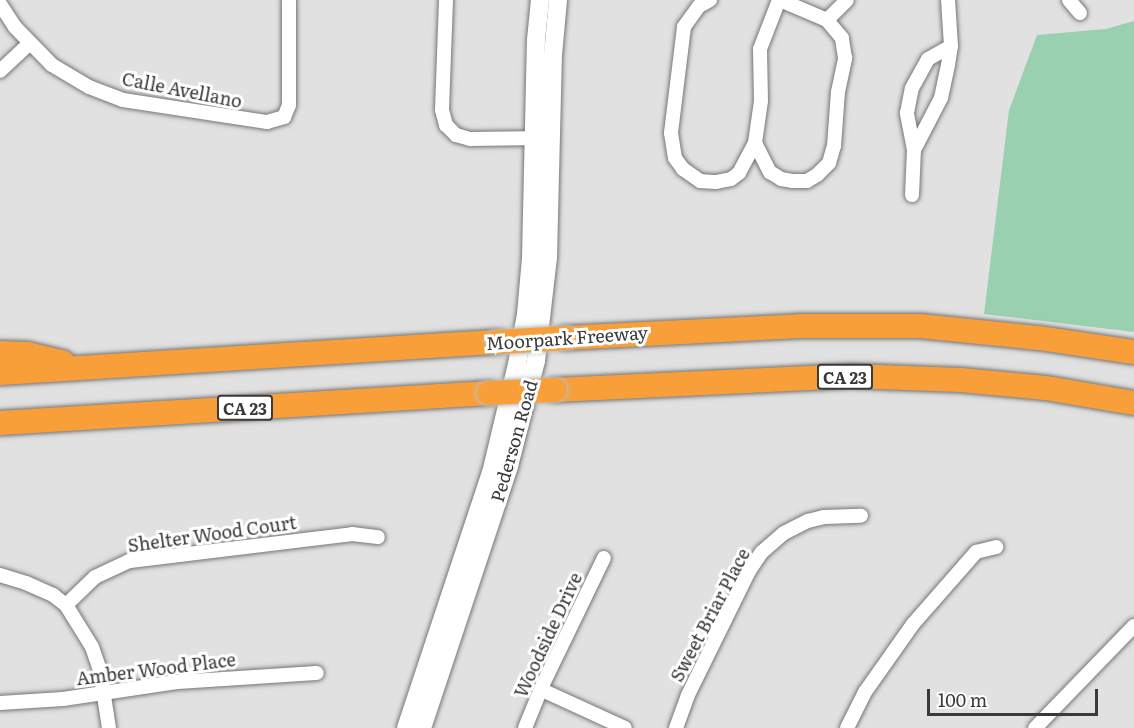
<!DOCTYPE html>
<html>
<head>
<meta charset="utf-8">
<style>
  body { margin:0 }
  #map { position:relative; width:1134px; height:728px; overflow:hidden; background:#e1e1e2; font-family:Literata,serif }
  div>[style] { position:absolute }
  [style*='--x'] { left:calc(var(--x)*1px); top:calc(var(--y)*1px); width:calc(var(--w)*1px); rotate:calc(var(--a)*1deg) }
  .green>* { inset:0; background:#98d0b0 }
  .roads { filter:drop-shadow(0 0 2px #767677) drop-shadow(0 0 2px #767677) }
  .street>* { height:14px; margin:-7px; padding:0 7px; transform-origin:7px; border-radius:7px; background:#fff }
  .secondary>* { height:18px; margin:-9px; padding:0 9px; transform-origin:9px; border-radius:9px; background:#fff }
  .highway>* { height:24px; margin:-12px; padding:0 12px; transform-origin:12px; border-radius:12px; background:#f99f3a }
  .bridges { filter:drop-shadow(0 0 2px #bcbcbc) drop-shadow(0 0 2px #bcbcbc) }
  .highway-bridge>* { height:24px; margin:-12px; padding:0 12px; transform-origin:12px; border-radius:12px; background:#f99f3a }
  span { translate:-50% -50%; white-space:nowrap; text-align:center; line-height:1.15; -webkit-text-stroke:6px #fff; paint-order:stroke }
  .shield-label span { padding:2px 4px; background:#fff; border:2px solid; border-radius:4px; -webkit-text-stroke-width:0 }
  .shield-label { font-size:16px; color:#3a3a3b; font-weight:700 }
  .street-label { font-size:18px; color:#3a3a3b }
  .scale { position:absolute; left:927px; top:689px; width:171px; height:27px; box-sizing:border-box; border:3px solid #3a3a3b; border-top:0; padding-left:8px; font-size:18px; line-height:21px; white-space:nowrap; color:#3a3a3b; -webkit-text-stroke:4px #fff; paint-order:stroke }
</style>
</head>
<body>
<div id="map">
  <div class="green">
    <i style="clip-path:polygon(1134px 21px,1134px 332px,984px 314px,1009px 110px,1037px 35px,1106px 29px)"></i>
  </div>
  <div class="roads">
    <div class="street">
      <i style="--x:446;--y:0;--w:110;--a:92.1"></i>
      <i style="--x:442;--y:110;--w:16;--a:75"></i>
      <i style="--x:446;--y:125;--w:14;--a:45"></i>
      <i style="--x:456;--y:135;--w:15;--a:16"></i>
      <i style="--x:470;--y:139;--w:72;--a:-0.8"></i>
      <i style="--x:710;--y:0;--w:13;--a:151"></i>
      <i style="--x:699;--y:6;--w:26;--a:126"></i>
      <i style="--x:684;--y:27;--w:107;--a:97"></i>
      <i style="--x:671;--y:133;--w:25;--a:81"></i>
      <i style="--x:675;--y:158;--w:14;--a:54"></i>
      <i style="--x:683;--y:169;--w:21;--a:35"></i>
      <i style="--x:700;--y:181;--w:16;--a:4"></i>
      <i style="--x:716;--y:182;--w:15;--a:-11"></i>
      <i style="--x:731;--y:179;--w:10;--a:-37"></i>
      <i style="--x:739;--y:173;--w:34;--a:-62"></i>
      <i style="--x:755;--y:143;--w:42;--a:-81.9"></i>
      <i style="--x:761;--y:101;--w:52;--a:-91.1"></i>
      <i style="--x:760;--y:49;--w:53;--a:-68.8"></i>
      <i style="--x:1069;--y:0;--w:17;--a:50"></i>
      <i style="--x:0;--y:4;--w:27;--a:57"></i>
      <i style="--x:15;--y:27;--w:53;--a:45.8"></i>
      <i style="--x:52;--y:65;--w:43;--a:30.7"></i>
      <i style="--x:89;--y:87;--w:36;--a:21"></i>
      <i style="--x:123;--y:100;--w:146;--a:8.7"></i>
      <i style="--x:267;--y:122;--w:18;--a:-16"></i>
      <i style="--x:284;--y:117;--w:13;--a:-67"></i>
      <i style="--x:289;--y:105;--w:105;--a:-90"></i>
      <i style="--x:827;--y:20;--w:28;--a:-45"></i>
      <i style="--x:0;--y:71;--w:40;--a:-43"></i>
      <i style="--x:755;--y:143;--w:33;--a:63"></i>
      <i style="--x:770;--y:172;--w:13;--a:32"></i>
      <i style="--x:781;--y:179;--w:11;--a:10"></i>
      <i style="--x:792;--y:181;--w:15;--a:0"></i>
      <i style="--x:807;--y:181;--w:12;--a:-31"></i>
      <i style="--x:817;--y:175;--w:17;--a:-45"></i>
      <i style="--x:829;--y:163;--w:18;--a:-74"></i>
      <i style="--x:834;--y:146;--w:54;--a:-85.8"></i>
      <i style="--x:838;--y:92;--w:35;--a:-78"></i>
      <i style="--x:845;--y:58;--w:20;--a:-99"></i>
      <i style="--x:842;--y:38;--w:23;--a:-130"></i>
      <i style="--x:827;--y:20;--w:51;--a:-156.9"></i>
      <i style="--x:914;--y:150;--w:59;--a:-62.6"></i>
      <i style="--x:941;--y:98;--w:34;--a:-78"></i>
      <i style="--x:948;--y:65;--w:19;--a:-81"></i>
      <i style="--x:951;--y:46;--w:46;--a:-93.7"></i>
      <i style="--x:912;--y:195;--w:45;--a:-87.5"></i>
      <i style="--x:914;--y:150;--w:38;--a:-101"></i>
      <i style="--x:907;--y:113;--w:25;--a:-79"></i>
      <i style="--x:912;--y:88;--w:33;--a:-61"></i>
      <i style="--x:928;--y:59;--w:26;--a:-29"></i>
      <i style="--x:0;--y:575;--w:27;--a:17"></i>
      <i style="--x:26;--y:583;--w:30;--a:24"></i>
      <i style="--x:53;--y:595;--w:16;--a:38"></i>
      <i style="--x:66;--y:605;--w:49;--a:58.2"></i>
      <i style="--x:92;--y:647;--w:24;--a:71"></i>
      <i style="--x:100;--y:670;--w:59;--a:81.2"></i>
      <i style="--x:66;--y:605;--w:40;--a:-44"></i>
      <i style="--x:95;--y:577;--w:38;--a:-25"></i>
      <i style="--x:130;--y:561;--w:224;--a:-6.9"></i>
      <i style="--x:352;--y:534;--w:26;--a:7"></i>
      <i style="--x:542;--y:690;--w:91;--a:24.6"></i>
      <i style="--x:0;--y:703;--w:63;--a:-3.6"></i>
      <i style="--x:63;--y:699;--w:115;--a:-8.5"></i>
      <i style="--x:177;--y:682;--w:140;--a:-3.7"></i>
      <i style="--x:525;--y:728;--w:48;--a:-67.8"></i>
      <i style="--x:543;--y:684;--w:140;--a:-64.2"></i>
      <i style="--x:676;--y:728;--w:35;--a:-70"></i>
      <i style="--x:688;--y:695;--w:138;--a:-63.8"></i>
      <i style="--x:749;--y:571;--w:23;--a:-56"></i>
      <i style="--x:762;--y:552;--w:29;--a:-41"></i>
      <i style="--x:784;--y:533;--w:27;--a:-27"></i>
      <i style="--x:808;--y:521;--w:16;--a:-14"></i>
      <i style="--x:824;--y:517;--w:37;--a:-2"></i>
      <i style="--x:847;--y:728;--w:40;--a:-63.4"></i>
      <i style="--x:865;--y:692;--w:83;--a:-54.8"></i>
      <i style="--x:913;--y:624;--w:96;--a:-48.8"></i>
      <i style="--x:976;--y:552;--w:21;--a:-14"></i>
      <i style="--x:1035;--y:728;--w:142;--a:-45.9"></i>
    </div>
    <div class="secondary">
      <i style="--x:406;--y:728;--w:269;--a:-71.6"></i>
      <i style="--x:491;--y:473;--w:112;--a:-76.6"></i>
      <i style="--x:517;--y:364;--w:51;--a:-79.8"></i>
      <i style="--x:526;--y:314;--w:56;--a:-84.9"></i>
      <i style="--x:531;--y:258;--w:218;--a:-88.7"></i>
      <i style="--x:536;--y:40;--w:40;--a:-84.3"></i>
      <i style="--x:422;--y:728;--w:276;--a:-71.6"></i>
      <i style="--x:509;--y:466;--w:108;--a:-75.6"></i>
      <i style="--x:536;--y:361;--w:105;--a:-83.4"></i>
      <i style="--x:548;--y:257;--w:202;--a:-88.6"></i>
      <i style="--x:553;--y:55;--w:55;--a:-84.8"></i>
    </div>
    <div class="highway">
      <i style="--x:565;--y:338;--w:235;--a:-2.9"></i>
      <i style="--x:800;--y:326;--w:120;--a:0"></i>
      <i style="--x:920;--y:326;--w:120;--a:5.8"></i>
      <i style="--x:1039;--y:338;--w:96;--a:8.4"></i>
      <i style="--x:0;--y:353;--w:27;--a:2"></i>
      <i style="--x:27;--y:354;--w:37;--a:13"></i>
      <i style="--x:0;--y:373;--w:499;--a:-3.6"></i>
      <i style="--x:555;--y:390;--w:297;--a:-2.7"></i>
      <i style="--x:852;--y:376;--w:109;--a:2.1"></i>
      <i style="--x:961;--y:380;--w:85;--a:5.4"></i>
      <i style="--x:1046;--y:388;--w:89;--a:9.7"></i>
      <i style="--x:0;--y:423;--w:490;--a:-3.5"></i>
    </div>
  </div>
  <div class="bridges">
    <div class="highway-bridge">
      <i style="--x:498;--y:342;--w:67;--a:-3.4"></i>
      <i style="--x:489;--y:393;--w:66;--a:-2.6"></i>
    </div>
  </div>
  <div class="shield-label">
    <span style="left:845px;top:377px">CA 23</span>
    <span style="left:245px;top:408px">CA 23</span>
  </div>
  <div class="street-label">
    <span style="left:182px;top:90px;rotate:11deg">Calle Avellano</span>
    <span style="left:567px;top:338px;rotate:-4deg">Moorpark Freeway</span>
    <span style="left:514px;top:441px;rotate:-74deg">Pederson Road</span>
    <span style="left:212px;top:534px;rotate:-8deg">Shelter Wood Court</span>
    <span style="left:710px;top:615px;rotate:-62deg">Sweet Briar Place</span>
    <span style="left:548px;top:635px;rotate:-65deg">Woodside Drive</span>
    <span style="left:156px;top:669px;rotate:-7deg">Amber Wood Place</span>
  </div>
  <div class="scale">100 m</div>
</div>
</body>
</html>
